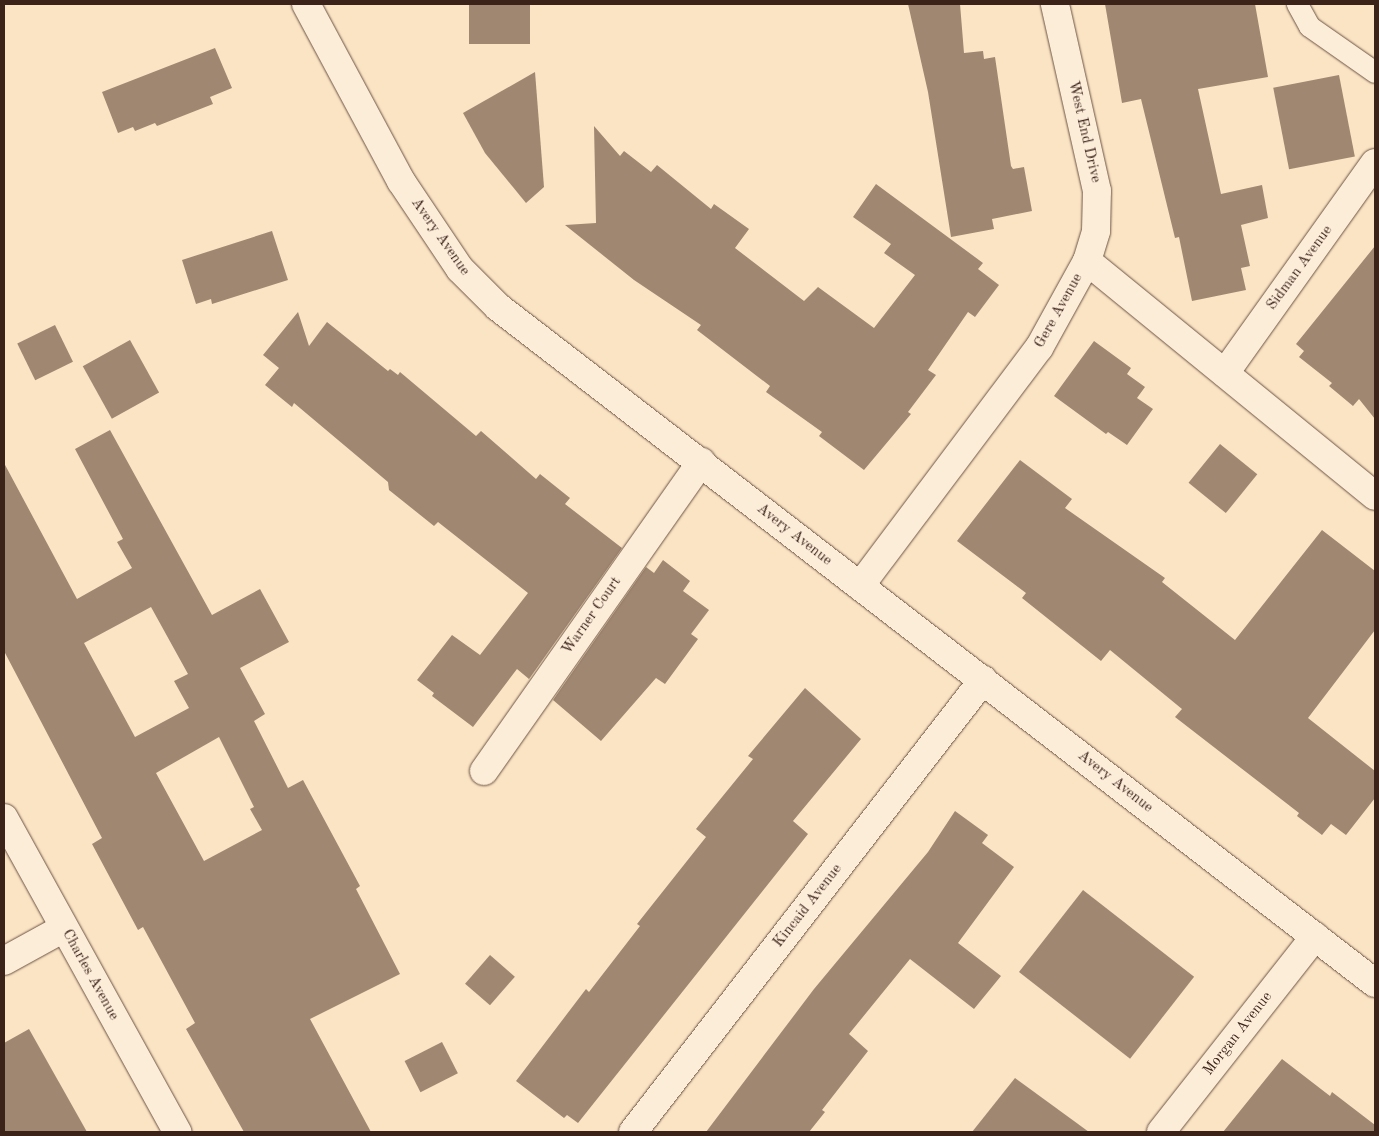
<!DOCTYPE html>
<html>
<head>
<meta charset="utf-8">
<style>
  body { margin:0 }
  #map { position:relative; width:1379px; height:1136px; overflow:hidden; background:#fbe4c4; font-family:"Old Standard TT",serif }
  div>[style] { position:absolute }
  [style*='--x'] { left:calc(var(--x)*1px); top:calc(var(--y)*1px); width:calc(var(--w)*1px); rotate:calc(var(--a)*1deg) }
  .building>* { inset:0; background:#9f8772; transform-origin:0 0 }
  .roads { filter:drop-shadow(0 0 1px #6c5344) drop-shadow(0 0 1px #6c5344) }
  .lane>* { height:21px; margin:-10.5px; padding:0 10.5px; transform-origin:10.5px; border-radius:10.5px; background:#fcedd9 }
  .street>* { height:28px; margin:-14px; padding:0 14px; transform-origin:14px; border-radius:14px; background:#fcedd9 }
  .secondary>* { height:28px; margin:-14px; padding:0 14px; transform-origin:14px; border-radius:14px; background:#fcedd9 }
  span { translate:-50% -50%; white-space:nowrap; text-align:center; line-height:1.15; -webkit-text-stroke:4.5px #fcedd9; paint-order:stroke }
  .street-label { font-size:15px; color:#3c231a }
  .frame { position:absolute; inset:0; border:5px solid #3c231a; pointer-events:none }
</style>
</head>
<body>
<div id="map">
  <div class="building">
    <i style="left:469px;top:4px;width:61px;height:40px"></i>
    <i style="clip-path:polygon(908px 4px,960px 4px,964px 53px,983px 51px,984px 59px,995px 57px,1011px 166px,1013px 169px,1024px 167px,1032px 211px,992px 219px,994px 229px,951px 237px,928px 92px)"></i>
    <i style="clip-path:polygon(1105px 4px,1255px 4px,1268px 77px,1198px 89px,1221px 194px,1262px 185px,1268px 218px,1241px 225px,1250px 266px,1241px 268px,1246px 290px,1192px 301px,1179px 237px,1175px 238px,1141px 99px,1122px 103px)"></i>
    <i style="clip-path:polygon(215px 48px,232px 88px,210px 97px,213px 104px,157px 126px,155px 123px,135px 131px,133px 127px,118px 133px,102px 92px)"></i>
    <i style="clip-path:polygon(535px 72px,544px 187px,526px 203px,485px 153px,463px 113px)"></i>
    <i style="left:1339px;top:75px;width:83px;height:67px;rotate:79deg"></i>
    <i style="clip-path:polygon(594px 126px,620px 156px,624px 151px,651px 172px,657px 165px,711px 209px,714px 204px,749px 229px,735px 248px,804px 301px,818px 287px,874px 328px,915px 275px,884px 253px,891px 244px,853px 217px,876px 184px,983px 263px,978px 269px,999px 285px,975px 317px,968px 312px,928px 370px,936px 375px,908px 412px,911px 414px,864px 470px,819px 436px,822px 432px,766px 392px,770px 386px,697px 330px,701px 325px,634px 280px,565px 225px,596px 223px)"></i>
    <i style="clip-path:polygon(272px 231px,288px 280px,212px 304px,211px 299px,196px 304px,182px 260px)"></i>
    <i style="clip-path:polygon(1375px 246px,1375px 419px,1359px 399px,1353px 406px,1329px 386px,1332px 383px,1299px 357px,1304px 351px,1296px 344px)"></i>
    <i style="clip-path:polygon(298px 312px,309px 346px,327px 322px,388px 371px,390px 369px,398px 375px,400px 372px,476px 436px,481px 431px,536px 479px,540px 474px,570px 498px,565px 504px,622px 548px,529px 679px,517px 669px,473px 727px,432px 696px,434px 693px,417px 680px,452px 635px,480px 655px,528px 593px,438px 522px,434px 526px,389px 490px,388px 482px,294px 403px,292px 407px,265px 385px,279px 368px,263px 355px)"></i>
    <i style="left:55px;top:325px;width:41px;height:42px;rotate:64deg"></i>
    <i style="left:130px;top:340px;width:60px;height:54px;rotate:61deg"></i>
    <i style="clip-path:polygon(1094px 341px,1131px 368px,1127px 374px,1145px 387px,1137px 398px,1153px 409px,1127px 445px,1108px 432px,1106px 434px,1054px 396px)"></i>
    <i style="clip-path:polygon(evenodd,110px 430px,212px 615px,260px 589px,289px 642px,240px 668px,265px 714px,254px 721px,288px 788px,303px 780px,360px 886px,356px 889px,400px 974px,310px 1019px,371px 1132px,244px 1132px,186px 1029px,195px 1023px,143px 927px,138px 930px,92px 844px,102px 838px,4px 651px,4px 463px,77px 599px,132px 568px,117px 542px,123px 539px,75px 449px,110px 430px,151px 607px,188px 674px,174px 681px,189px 708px,135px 737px,84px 643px,151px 607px,110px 430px,219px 737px,254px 807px,250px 809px,262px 830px,204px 861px,156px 773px,219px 737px)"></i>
    <i style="left:1220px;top:444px;width:48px;height:50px;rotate:39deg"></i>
    <i style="clip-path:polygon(1020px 460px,1072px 499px,1065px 508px,1165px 578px,1162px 582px,1235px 640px,1322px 530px,1375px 571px,1375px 630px,1308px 718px,1375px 771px,1375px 798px,1346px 835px,1331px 824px,1322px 835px,1297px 816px,1299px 813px,1175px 717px,1182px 709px,1110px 650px,1101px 661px,1022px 598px,1026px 593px,957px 541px)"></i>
    <i style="clip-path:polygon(663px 560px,690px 581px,683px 591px,709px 610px,691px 634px,698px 639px,665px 684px,656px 678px,601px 741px,553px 700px,646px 567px,654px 573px)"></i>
    <i style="clip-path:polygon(805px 688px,861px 739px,793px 821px,808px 834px,578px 1123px,567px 1115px,564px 1118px,516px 1081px,586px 989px,589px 992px,640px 926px,637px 924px,706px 837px,696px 829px,753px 759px,748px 756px)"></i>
    <i style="clip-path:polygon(955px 811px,988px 835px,982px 843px,1014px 867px,958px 943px,1001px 976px,974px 1009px,910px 959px,849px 1034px,868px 1051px,822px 1110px,825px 1112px,809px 1132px,706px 1132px,814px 989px,928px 852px)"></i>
    <i style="left:1083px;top:890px;width:141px;height:104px;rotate:38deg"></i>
    <i style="left:490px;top:955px;width:33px;height:38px;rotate:41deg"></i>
    <i style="clip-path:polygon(29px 1029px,87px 1132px,4px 1132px,4px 1043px)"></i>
    <i style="left:442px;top:1042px;width:35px;height:42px;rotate:63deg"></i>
    <i style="clip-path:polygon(1282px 1059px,1330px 1096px,1332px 1092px,1375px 1125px,1375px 1132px,1223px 1132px)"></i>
    <i style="clip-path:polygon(1015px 1078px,1089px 1132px,972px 1132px)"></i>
  </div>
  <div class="roads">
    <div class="lane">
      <i style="--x:1297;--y:4;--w:25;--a:61"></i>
      <i style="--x:1309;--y:26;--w:80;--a:34.9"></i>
    </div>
    <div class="street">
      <i style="--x:1087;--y:261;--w:372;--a:39.2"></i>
      <i style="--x:1225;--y:373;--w:258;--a:-54.5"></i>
      <i style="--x:860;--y:586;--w:298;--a:-53.1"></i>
      <i style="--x:1039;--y:348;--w:99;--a:-61.1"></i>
      <i style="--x:1087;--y:261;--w:31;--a:-73"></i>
      <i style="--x:1096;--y:231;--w:40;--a:-88.6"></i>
      <i style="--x:1097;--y:191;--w:192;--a:-102.7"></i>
      <i style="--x:484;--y:771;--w:378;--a:-54.9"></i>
      <i style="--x:4;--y:961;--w:68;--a:-28.8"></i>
      <i style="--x:633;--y:1132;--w:572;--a:-52.25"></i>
      <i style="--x:1161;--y:1132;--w:249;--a:-51.8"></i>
    </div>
    <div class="secondary">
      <i style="--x:306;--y:4;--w:201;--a:61.8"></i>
      <i style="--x:401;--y:181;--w:106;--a:56.2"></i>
      <i style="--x:460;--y:269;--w:54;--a:45"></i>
      <i style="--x:498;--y:307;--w:1107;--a:37.63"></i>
      <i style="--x:4;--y:818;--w:359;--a:61.1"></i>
    </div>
  </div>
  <div class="street-label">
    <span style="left:1084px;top:132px;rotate:77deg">West End Drive</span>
    <span style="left:440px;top:237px;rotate:55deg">Avery Avenue</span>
    <span style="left:1300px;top:268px;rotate:-54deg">Sidman Avenue</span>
    <span style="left:1059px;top:311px;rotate:-61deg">Gere Avenue</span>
    <span style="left:794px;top:535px;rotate:38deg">Avery Avenue</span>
    <span style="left:592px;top:616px;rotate:-55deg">Warner Court</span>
    <span style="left:1115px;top:782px;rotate:38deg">Avery Avenue</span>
    <span style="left:808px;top:906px;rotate:-52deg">Kincaid Avenue</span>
    <span style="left:90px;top:975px;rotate:61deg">Charles Avenue</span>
    <span style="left:1238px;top:1034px;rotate:-52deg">Morgan Avenue</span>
  </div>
  <div class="frame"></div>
</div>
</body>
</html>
